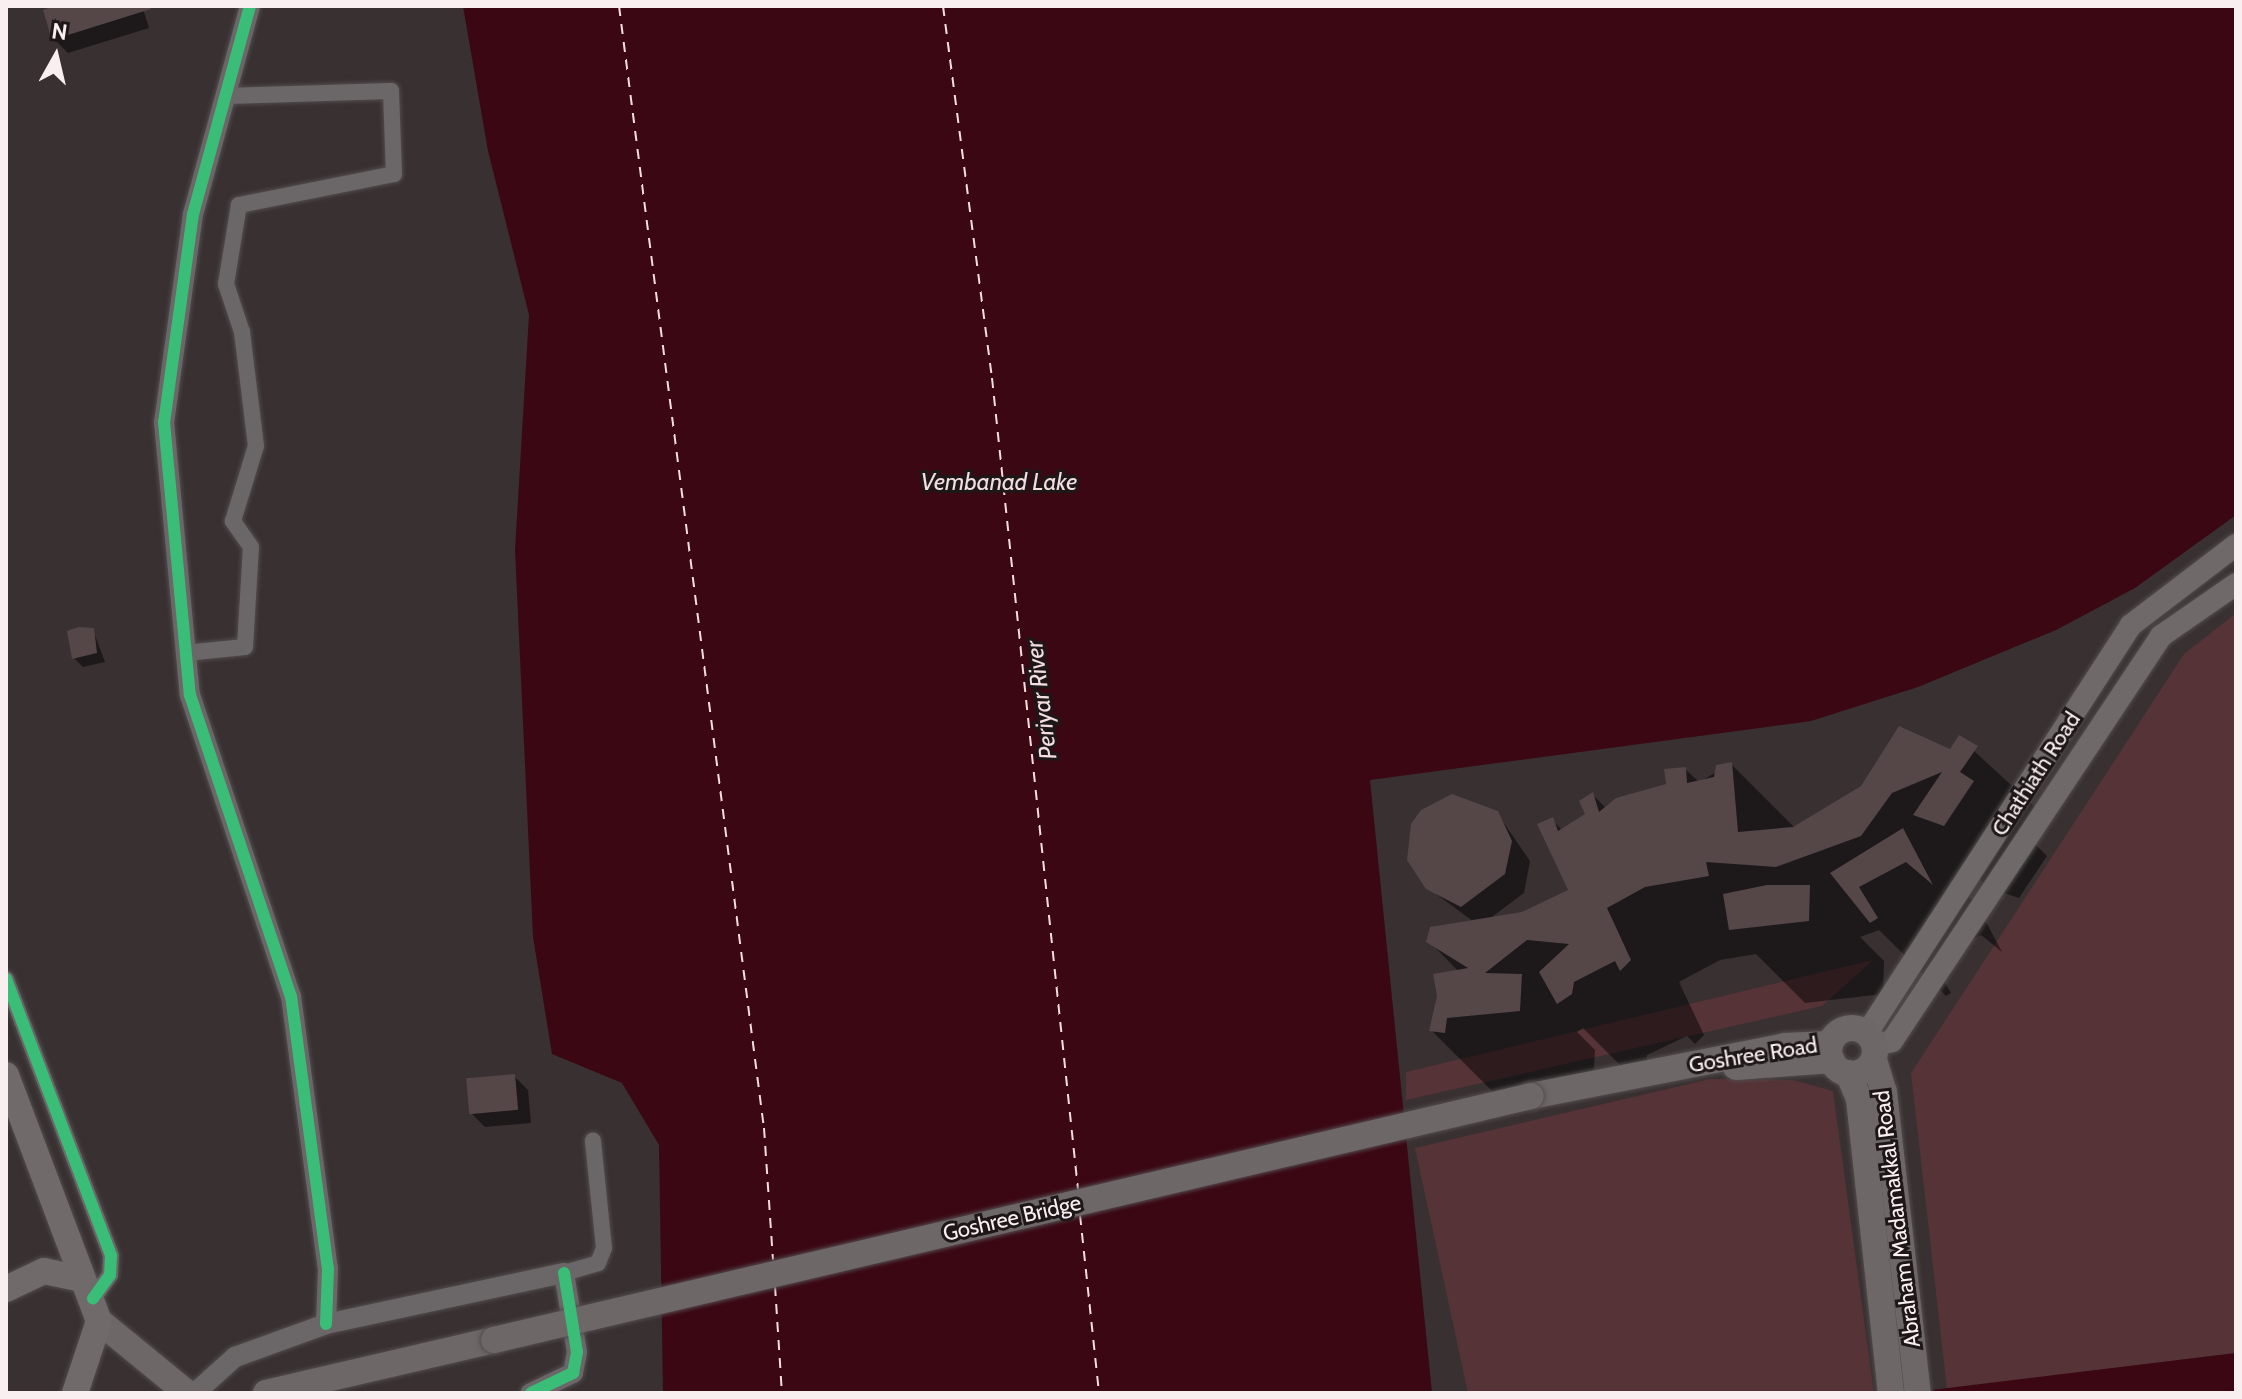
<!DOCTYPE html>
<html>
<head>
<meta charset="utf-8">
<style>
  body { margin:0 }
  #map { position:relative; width:2242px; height:1399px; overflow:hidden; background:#383031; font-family:Cabin,sans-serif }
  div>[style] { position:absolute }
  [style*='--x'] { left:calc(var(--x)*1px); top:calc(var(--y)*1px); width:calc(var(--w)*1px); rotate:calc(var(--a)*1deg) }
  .green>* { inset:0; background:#553337 }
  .water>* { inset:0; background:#3b0713 }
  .shadow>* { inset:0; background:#0007 }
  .ferry>* { height:2px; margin-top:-1px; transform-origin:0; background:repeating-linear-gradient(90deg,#f2dddf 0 10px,transparent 0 18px) }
  .building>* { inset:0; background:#554648; transform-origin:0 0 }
  .roads { filter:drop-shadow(0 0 2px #524c4d) drop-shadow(0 0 2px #524c4d) }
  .minor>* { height:16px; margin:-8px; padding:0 8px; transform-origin:8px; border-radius:8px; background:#6b6768 }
  .tertiary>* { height:20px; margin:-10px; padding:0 10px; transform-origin:10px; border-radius:10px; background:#6b6768 }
  .secondary>* { height:22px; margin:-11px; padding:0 11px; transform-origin:11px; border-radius:11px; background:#6f6969 }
  .primary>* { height:26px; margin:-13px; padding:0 13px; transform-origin:13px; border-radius:13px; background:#6e6768 }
  .primary>.ring { margin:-13px; padding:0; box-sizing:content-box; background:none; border:26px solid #6e6768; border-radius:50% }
  .trunk>* { height:26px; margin:-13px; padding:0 13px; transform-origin:13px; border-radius:13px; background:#716a6a }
  .bridges { filter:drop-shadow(0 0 2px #524c4d) drop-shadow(0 0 2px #524c4d) }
  .primary-bridge>* { height:26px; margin:-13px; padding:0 13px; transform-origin:13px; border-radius:13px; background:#6e6768 }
  .cycleway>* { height:12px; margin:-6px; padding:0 6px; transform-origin:6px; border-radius:6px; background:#3abd76 }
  span { translate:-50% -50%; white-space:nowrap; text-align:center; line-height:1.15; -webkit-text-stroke:6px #1e1718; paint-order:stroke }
  .street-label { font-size:22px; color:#f9eff0 }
  .water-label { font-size:24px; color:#f2dddf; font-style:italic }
  .frame { position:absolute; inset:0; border:8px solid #f9eff0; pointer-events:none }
  .north { position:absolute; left:16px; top:16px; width:80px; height:80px; -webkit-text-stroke:6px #1e1718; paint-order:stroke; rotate:8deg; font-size:22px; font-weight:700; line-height:32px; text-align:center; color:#f9eff0 }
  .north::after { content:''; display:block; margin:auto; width:28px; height:36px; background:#f9eff0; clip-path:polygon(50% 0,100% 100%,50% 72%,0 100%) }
</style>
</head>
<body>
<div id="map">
  <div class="green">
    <i style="clip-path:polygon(2236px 613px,2236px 1353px,1947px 1389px,1911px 1073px,2184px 654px)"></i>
    <i style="clip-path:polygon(1873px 960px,1822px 1006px,1406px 1100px,1406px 1072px)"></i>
    <i style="clip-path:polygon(1710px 1079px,1793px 1080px,1833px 1091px,1874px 1393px,1468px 1393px,1415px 1148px)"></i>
  </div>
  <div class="water">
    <i style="clip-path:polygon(463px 6px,2236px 6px,2236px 515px,2135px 588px,2056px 630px,1918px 687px,1811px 721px,1370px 780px,1432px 1393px,663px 1393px,659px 1145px,622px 1083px,552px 1054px,533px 937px,515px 550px,529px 315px,488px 151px)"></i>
    <i style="clip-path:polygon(2236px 1353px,2236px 1391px,2223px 1393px,1907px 1393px)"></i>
  </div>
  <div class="shadow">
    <i style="clip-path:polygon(65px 6px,142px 6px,149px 28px,68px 53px,54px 39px)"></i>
    <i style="clip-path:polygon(93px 630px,105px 662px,83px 667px,74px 658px)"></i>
    <i style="clip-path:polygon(1959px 737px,2051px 822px,2035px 844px,2047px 856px,2019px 898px,1989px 888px,1967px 866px,1955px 883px,1977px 905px,2002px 952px,1981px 935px,1932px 962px,1951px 993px,1946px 996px,1879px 930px,1860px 937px,1884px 961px,1883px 994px,1805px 1003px,1756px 954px,1720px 960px,1679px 982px,1704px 1035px,1695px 1044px,1687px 1036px,1647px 1055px,1646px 1068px,1632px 1077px,1583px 1028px,1577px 1032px,1595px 1050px,1593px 1085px,1505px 1104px,1431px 1030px,1459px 972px,1429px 941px,1474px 922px,1428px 888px,1497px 813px,1530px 861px,1524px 893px,1489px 919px,1523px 914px,1570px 890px,1552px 820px,1563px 831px,1587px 814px,1593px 795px,1607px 809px,1668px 786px,1685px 769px,1699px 782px,1731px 764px,1795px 828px,1951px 751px)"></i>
    <i style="clip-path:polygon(514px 1076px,528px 1090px,531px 1123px,485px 1127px,471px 1113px)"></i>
  </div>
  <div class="ferry">
    <i style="--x:619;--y:6;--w:1131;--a:82.64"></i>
    <i style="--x:764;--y:1128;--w:132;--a:86.1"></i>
    <i style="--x:943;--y:6;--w:375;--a:82.5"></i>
    <i style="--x:992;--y:378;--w:816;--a:83.95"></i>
    <i style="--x:1080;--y:1215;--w:179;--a:83.9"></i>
    <i style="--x:775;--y:1286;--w:107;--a:86.3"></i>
  </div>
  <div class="building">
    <i style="clip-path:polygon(54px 6px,150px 6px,151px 9px,52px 40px,43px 10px)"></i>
    <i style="clip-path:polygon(79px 627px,94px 628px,97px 653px,72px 659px,67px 631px)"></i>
    <i style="clip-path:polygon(1899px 726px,1950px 749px,1959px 735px,1978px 746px,1960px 772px,1974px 781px,1944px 826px,1913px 815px,1942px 772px,1892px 793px,1861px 836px,1776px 867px,1706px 862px,1709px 876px,1645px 887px,1607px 908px,1631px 960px,1620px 971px,1615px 961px,1574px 982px,1572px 994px,1557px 1004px,1539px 972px,1569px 944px,1527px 940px,1485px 973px,1522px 974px,1520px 1011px,1447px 1018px,1445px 1033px,1429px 1031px,1437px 996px,1433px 974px,1468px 968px,1426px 942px,1430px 927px,1522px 912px,1568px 890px,1537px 824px,1553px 817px,1558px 831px,1585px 814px,1579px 801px,1593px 792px,1599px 812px,1616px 798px,1666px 784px,1664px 769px,1686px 767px,1687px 783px,1714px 777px,1716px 765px,1732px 762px,1738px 832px,1793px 827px,1861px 786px)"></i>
    <i style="clip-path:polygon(1452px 794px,1498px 811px,1512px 841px,1505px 874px,1461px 907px,1426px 889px,1407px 860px,1411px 824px,1421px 810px)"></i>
    <i style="clip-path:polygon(1903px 828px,1933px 885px,1906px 862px,1859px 887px,1878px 918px,1870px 923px,1830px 873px)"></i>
    <i style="clip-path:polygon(1767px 885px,1810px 885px,1809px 921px,1729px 930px,1723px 894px)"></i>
    <i style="left:515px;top:1074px;width:36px;height:49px;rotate:85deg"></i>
  </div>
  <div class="roads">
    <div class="minor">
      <i style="--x:186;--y:653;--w:59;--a:-5.8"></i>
      <i style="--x:245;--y:647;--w:100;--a:-86.6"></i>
      <i style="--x:251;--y:547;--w:32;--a:-125"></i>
      <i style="--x:233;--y:521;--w:78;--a:-73"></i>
      <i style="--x:256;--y:446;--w:115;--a:-97"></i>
      <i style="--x:242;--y:332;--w:51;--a:-108.4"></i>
      <i style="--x:226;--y:284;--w:80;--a:-80.7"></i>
      <i style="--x:239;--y:205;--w:158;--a:-11.3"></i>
      <i style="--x:394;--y:174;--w:83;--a:-92.1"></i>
      <i style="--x:391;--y:91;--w:165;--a:178.3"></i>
      <i style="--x:6;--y:979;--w:296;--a:69.2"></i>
      <i style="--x:111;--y:1256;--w:19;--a:93"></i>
      <i style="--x:110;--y:1275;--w:29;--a:126"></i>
      <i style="--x:564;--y:1273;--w:35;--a:-16"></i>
      <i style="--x:598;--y:1263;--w:16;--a:-68"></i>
      <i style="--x:604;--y:1248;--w:108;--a:-95.9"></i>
    </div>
    <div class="tertiary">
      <i style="--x:250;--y:6;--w:216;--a:105.3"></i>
      <i style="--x:193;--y:214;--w:210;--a:97.9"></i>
      <i style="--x:164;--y:422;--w:274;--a:84.6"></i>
      <i style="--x:190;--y:695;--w:317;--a:71.5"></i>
      <i style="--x:291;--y:996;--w:275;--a:82.3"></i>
      <i style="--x:328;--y:1269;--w:55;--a:92.1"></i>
      <i style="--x:195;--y:1393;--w:54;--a:-42"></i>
      <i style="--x:235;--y:1357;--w:97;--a:-19.9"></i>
      <i style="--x:326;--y:1324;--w:243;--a:-12.1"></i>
      <i style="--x:564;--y:1273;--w:80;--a:80.7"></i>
      <i style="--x:577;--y:1352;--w:21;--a:101"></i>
      <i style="--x:573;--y:1373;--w:47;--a:154.5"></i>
    </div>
    <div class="secondary">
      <i style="--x:1867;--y:1033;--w:486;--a:-57.1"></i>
      <i style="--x:2131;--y:625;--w:132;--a:-37.3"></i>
      <i style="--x:1875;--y:1045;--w:17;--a:-13"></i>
      <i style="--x:1892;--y:1041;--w:486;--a:-56.4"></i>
      <i style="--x:2161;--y:636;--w:91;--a:-34.7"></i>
    </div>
    <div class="primary">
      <i class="ring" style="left:1829px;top:1028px;width:20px;height:20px"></i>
      <i style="--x:1874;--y:1060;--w:34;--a:73"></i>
      <i style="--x:1884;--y:1092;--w:303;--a:83.6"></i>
      <i style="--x:1736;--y:1067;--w:96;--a:-4.2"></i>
      <i style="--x:1848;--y:1073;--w:28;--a:67"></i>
      <i style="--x:1859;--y:1099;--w:296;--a:83.8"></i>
      <i style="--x:1531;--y:1096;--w:259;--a:-11.1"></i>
      <i style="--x:1785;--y:1046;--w:45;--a:-2.5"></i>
      <i style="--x:99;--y:1321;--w:114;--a:39.3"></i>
      <i style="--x:266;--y:1393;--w:234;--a:-13.1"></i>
    </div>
    <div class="trunk">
      <i style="--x:6;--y:1075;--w:263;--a:69.3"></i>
      <i style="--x:99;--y:1321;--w:76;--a:108.4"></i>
      <i style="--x:6;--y:1289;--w:42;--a:-25.3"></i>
      <i style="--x:44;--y:1271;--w:39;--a:12"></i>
    </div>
  </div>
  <div class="bridges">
    <div class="primary-bridge">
      <i style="--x:494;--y:1340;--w:1065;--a:-13.24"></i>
    </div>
  </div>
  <div class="cycleway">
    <i style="--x:250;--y:6;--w:216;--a:105.3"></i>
    <i style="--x:193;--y:214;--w:210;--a:97.9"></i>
    <i style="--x:164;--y:422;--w:274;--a:84.6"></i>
    <i style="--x:190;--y:695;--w:317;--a:71.5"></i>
    <i style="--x:291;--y:996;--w:275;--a:82.3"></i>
    <i style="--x:328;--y:1269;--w:55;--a:92.1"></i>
    <i style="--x:6;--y:979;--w:296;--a:69.2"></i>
    <i style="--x:111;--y:1256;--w:19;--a:93"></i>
    <i style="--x:110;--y:1275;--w:29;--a:126"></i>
    <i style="--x:531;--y:1393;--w:47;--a:-25.5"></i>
    <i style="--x:573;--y:1373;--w:21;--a:-79"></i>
    <i style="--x:577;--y:1352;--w:80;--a:-99.3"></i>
  </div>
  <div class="street-label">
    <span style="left:2036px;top:774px;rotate:-57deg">Chathiath Road</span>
    <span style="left:1753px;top:1055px;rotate:-9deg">Goshree Road</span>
    <span style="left:1012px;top:1218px;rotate:-13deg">Goshree Bridge</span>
    <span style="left:1897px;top:1219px;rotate:-97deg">Abraham Madamakkal Road</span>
  </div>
  <div class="water-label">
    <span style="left:999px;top:482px">Vembanad Lake</span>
    <span style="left:1041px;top:700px;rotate:-97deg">Periyar River</span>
  </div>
  <div class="frame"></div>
  <div class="north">N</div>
</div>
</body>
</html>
